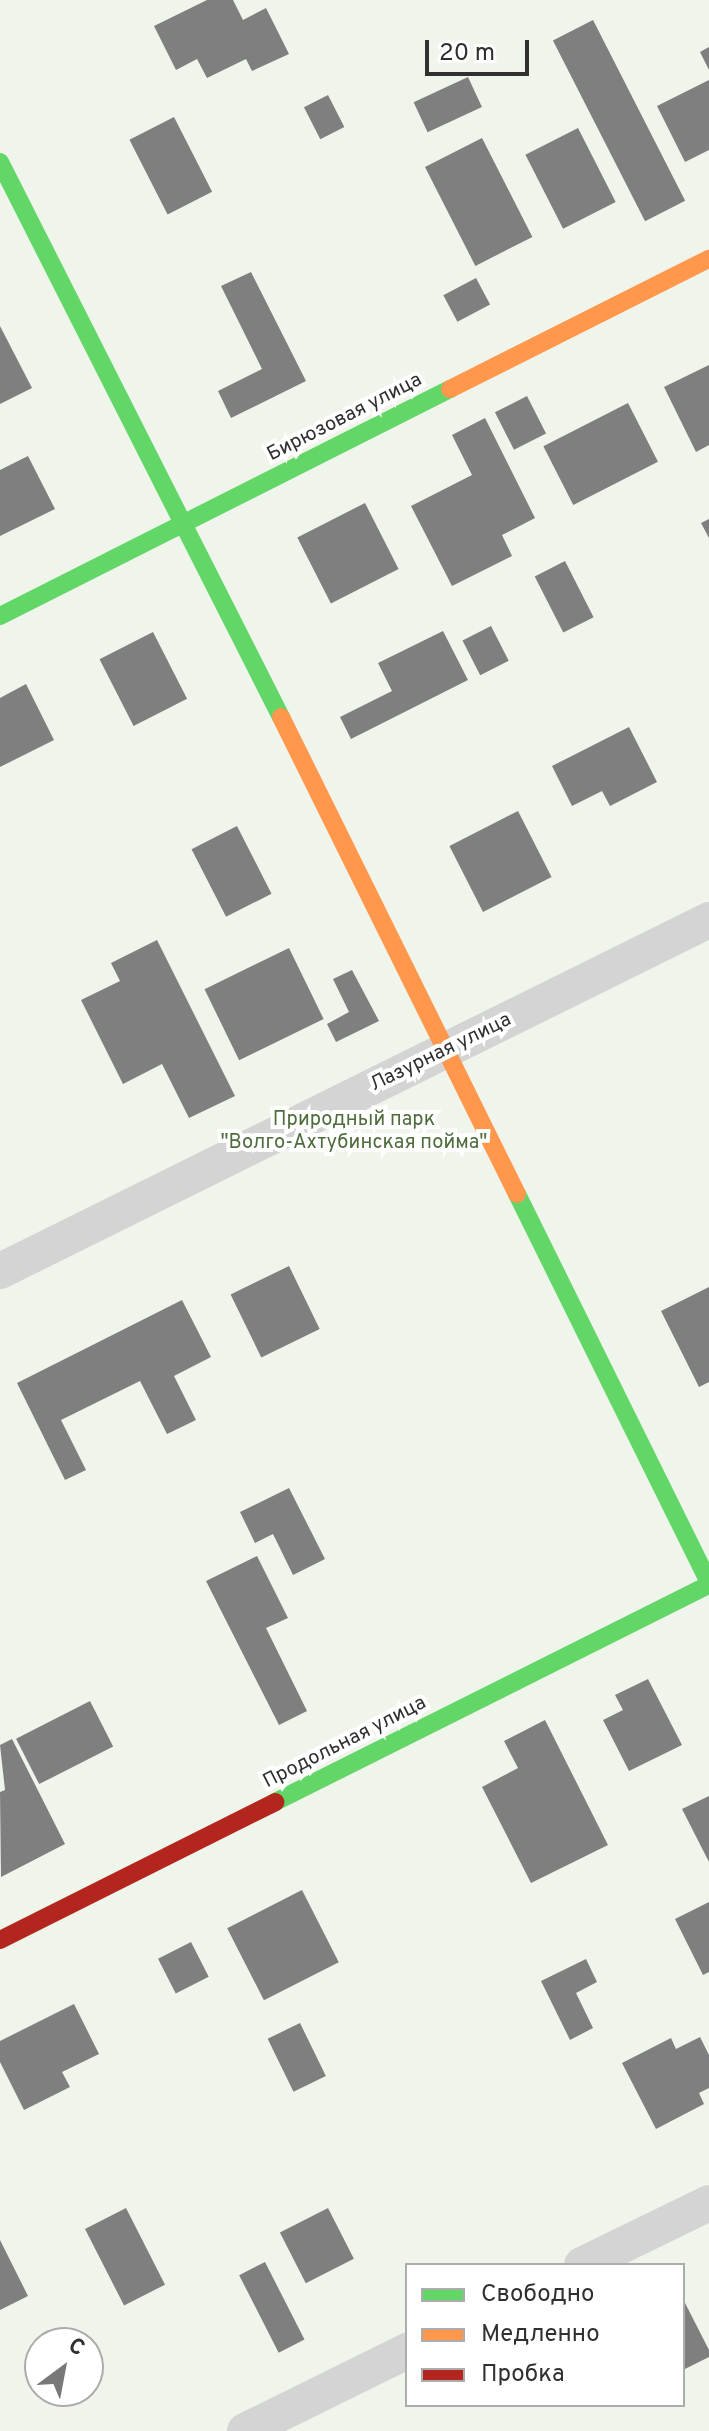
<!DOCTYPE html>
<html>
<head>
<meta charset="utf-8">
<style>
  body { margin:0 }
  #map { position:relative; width:709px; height:2431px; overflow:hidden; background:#fff; font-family:Overpass,sans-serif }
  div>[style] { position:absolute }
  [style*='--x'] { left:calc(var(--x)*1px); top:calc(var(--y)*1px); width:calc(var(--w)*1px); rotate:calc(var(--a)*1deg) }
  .green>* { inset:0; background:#f0f5ec }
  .building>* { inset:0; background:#7f7f7f; transform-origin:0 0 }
  .street>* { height:36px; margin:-18px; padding:0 18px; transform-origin:18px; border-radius:18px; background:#d4d4d4 }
  .fast>* { height:18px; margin:-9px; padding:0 9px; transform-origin:9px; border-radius:9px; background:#63d668 }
  .slow>* { height:18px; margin:-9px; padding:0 9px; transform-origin:9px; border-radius:9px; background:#ff974d }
  .jam>* { height:18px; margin:-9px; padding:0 9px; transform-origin:9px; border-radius:9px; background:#b3261e }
  span { translate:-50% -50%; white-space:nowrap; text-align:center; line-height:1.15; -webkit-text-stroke:8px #fff; paint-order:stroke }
  .street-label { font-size:20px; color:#303030 }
  .park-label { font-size:20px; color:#4f6c3c }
  .legend { position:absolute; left:405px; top:2263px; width:280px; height:144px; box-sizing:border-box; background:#fff; border:2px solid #acacac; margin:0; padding:10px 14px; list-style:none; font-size:24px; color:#303030 }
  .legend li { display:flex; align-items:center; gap:16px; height:40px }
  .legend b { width:40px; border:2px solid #acacac }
  .north { position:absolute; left:24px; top:2327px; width:80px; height:80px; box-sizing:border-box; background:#fff; border:2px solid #acacac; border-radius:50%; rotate:32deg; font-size:22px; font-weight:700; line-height:32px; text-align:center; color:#303030 }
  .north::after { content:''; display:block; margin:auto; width:28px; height:36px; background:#787878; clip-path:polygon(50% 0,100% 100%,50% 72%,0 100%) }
  .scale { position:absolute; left:425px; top:40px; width:104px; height:36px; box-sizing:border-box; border:4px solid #303030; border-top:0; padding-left:10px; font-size:24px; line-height:28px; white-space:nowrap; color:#303030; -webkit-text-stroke:6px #fff; paint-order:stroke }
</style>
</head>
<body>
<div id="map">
  <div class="green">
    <i style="clip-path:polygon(evenodd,0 0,709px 0,709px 2431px,0 2431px,0 0,407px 2265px,683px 2265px,683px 2405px,407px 2405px,407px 2265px,0 0,40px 2343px,88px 2343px,88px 2391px,40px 2391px,40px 2343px)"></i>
  </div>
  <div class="building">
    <i style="clip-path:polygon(207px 0,233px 0,243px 20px,266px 8px,289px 54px,252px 71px,246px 59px,207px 78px,197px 59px,176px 70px,154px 26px)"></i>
    <i style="left:593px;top:20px;width:203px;height:45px;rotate:63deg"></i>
    <i style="clip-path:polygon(709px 47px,709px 70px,700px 52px)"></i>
    <i style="left:468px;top:77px;width:33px;height:60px;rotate:65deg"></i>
    <i style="clip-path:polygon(709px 80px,709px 150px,685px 162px,657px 106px)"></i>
    <i style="left:328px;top:95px;width:36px;height:27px;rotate:63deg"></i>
    <i style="left:174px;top:117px;width:84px;height:50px;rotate:63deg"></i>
    <i style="left:578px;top:128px;width:83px;height:59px;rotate:63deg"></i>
    <i style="left:482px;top:138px;width:111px;height:64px;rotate:63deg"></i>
    <i style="clip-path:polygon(251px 272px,306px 381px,231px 418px,218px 391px,262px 369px,221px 286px)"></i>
    <i style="left:476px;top:278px;width:30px;height:37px;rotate:62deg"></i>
    <i style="clip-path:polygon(0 326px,32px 388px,0 404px)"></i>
    <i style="clip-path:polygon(709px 365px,709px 445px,696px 452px,664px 387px)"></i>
    <i style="left:527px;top:396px;width:42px;height:36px;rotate:63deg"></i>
    <i style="left:628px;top:403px;width:66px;height:95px;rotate:63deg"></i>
    <i style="clip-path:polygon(485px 418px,535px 518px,502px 535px,512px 556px,452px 586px,411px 506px,472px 475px,452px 435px)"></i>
    <i style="clip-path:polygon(28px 456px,55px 509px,0 536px,0 470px)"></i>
    <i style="left:365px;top:503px;width:74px;height:76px;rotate:63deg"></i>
    <i style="clip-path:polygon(709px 519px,709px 538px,701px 523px)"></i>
    <i style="left:565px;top:561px;width:63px;height:34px;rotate:63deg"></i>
    <i style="left:491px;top:626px;width:39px;height:32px;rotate:63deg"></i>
    <i style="clip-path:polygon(443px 631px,468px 680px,351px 739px,340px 717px,392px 691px,378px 663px)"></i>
    <i style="left:153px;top:632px;width:75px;height:60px;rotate:63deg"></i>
    <i style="clip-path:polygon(26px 684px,54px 740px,0 767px,0 698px)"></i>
    <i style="clip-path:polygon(629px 727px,657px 782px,610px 806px,602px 791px,572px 806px,552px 766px)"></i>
    <i style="left:518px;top:811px;width:74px;height:77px;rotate:63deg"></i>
    <i style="left:237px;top:826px;width:76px;height:51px;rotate:63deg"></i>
    <i style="clip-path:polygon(157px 940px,235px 1096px,189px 1118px,162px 1064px,123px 1084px,81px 1000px,120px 981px,111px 963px)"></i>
    <i style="left:289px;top:948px;width:79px;height:94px;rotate:64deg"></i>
    <i style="clip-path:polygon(352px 970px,379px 1021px,336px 1042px,327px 1024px,349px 1012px,333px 979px)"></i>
    <i style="left:289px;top:1266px;width:70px;height:65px;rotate:64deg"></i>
    <i style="clip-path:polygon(709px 1287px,709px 1382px,699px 1387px,661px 1311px)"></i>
    <i style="clip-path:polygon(182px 1300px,211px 1357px,174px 1376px,196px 1420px,167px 1434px,140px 1381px,61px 1420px,86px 1470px,65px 1480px,17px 1383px)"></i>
    <i style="clip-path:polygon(289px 1488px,325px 1559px,293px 1575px,273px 1534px,255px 1543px,240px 1512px)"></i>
    <i style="clip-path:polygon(257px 1556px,288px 1618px,266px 1628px,307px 1711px,279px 1725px,206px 1581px)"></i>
    <i style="clip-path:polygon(648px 1679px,682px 1745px,629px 1771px,603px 1720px,623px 1710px,615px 1695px)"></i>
    <i style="left:90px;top:1701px;width:51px;height:83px;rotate:63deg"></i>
    <i style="clip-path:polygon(545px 1720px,608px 1845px,531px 1883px,482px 1787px,518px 1768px,504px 1741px)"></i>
    <i style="clip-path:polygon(12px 1739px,65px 1844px,1px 1877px,0 1792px,5px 1790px,0 1745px)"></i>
    <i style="clip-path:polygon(709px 1796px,709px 1862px,682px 1809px)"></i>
    <i style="left:302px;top:1890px;width:81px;height:84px;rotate:63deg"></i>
    <i style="clip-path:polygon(709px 1902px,709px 1972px,703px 1975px,675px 1919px)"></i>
    <i style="left:191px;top:1942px;width:39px;height:37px;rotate:63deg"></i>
    <i style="clip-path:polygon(586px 1959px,597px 1982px,576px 1993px,593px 2028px,570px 2040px,541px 1981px)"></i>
    <i style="clip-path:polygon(74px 2004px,99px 2054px,62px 2072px,70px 2087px,24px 2110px,0 2062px,0 2041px)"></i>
    <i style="left:300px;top:2023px;width:59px;height:36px;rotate:64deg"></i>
    <i style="clip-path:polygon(700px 2037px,709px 2055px,709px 2088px,699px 2093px,704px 2104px,656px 2129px,622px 2063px,671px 2038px,676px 2049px)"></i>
    <i style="left:126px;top:2208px;width:86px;height:46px;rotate:63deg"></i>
    <i style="left:328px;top:2208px;width:57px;height:54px;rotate:63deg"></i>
    <i style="clip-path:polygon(0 2240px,28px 2296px,0 2310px)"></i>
    <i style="left:265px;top:2262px;width:87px;height:29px;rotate:63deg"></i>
    <i style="clip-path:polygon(683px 2299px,709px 2350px,709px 2357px,683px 2370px)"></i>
  </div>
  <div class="street">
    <i style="--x:0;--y:1271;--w:791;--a:-26.34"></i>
    <i style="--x:582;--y:2265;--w:141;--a:-26"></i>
    <i style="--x:245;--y:2431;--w:181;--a:-26.3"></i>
  </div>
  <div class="fast">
    <i style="--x:0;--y:162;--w:622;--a:63.15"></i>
    <i style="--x:0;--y:616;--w:504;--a:-26.77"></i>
    <i style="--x:517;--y:1194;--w:434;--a:63.7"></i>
    <i style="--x:275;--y:1802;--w:485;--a:-26.6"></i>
  </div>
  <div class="slow">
    <i style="--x:450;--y:389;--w:290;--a:-26.7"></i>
    <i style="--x:281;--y:717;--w:532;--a:63.68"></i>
  </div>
  <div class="jam">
    <i style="--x:0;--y:1940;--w:308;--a:-26.6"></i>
  </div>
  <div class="street-label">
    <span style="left:345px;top:418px;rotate:-27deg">Бирюзовая улица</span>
    <span style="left:441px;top:1053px;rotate:-26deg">Лазурная улица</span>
    <span style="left:345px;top:1743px;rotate:-27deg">Продольная улица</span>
  </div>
  <div class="park-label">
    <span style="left:354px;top:1132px">Природный парк<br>"Волго-Ахтубинская пойма"</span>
  </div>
  <ul class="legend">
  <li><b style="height:10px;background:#63d668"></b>Свободно</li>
  <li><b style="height:10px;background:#ff974d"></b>Медленно</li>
  <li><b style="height:10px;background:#b3261e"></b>Пробка</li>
  </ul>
  <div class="north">С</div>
  <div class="scale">20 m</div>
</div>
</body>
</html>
